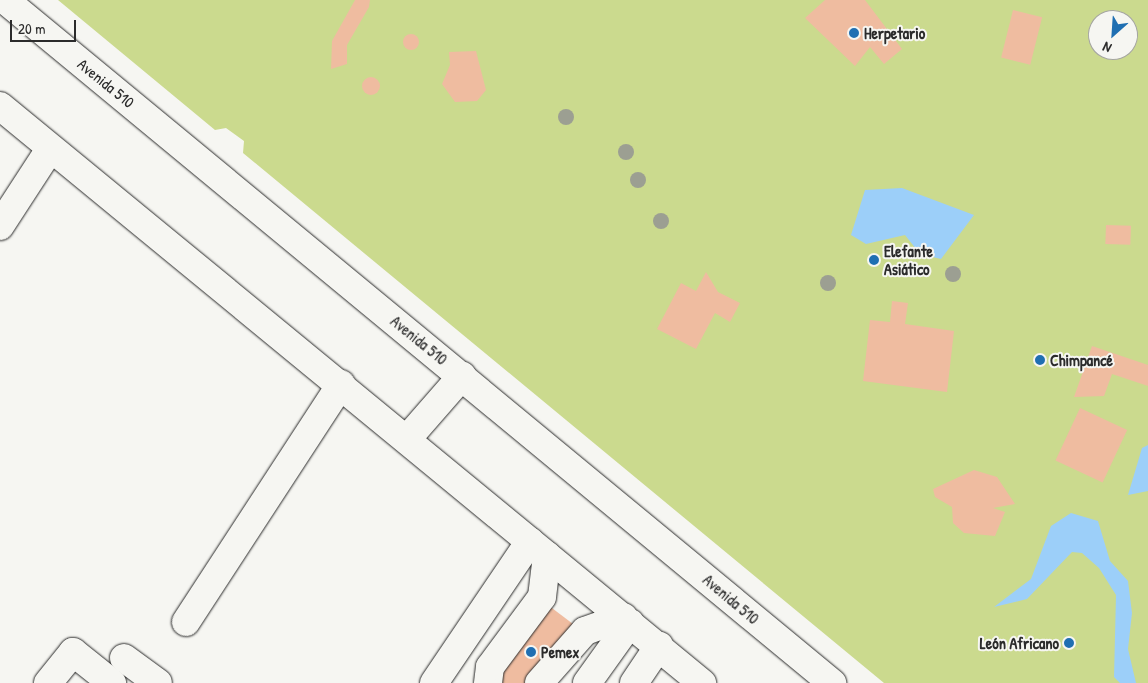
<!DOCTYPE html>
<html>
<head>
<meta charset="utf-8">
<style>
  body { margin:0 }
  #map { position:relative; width:1148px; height:683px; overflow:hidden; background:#f6f6f2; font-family:"Patrick Hand",sans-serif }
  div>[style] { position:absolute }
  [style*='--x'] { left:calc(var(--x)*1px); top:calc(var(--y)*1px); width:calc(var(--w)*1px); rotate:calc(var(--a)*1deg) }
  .green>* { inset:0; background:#cbda8e }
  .water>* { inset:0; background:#9ccff9 }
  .building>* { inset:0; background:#efbca0; transform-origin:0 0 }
  .round { border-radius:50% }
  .roads { filter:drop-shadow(0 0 1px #2b2b2b) drop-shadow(0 0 1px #2b2b2b) }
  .minor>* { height:28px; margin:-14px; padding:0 14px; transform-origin:14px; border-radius:14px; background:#f6f6f2 }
  .major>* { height:28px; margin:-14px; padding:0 14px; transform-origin:14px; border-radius:14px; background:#f6f6f2 }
  .trees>* { width:16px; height:16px; margin:-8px; border-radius:50%; background:#9c9f92 }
  .dots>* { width:14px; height:14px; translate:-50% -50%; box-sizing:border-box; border:2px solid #f6f6f2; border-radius:50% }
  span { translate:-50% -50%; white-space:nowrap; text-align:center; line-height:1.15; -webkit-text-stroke:4px #f6f6f2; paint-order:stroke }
  .poi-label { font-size:16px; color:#2b2b2b; font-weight:700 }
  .left { translate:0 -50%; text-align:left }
  .right { translate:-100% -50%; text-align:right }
  .street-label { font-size:16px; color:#2b2b2b }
  .north { position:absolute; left:1088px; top:10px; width:50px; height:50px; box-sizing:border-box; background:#f6f6f2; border:1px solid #a5a5a2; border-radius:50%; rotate:206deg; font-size:14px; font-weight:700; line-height:20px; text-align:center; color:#2b2b2b }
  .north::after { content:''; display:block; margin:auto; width:18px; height:22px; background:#1f6fb2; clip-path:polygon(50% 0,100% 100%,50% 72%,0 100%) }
  .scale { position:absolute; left:10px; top:20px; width:66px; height:22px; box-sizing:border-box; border:2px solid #2b2b2b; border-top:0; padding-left:6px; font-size:15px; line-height:18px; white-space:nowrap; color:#2b2b2b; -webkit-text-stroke:4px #f6f6f2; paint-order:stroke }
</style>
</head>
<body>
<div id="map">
  <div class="green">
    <i style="clip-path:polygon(evenodd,58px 0,1148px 0,1148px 683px,884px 683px,243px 153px,244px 141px,226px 128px,215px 130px,58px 0,1098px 20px,1128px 20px,1128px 50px,1098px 50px,1098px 20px)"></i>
  </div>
  <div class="water">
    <i style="clip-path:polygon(902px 188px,974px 215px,941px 259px,920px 254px,905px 235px,866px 244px,851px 235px,865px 190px)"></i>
    <i style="clip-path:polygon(1148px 445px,1148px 491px,1128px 495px,1142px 448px)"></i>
    <i style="clip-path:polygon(1071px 513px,1098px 521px,1110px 561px,1128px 581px,1132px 613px,1128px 649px,1136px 683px,1120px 683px,1114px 677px,1116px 595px,1099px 568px,1082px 553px,1072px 552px,1027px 599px,994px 607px,1031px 579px,1051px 526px)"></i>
  </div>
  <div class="building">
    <i style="clip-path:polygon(355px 0,370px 0,369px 7px,347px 45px,347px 64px,331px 69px,332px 41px)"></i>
    <i style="clip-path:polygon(825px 0,865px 0,902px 49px,884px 64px,870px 47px,855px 66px,805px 18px)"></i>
    <i style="left:1013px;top:10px;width:30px;height:49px;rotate:14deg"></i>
    <i class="round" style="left:403px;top:34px;width:16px;height:16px"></i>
    <i style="clip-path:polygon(476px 51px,486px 90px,477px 101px,455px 102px,442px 84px,450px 65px,449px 52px)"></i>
    <i class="round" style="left:362px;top:77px;width:18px;height:18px"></i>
    <i style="left:1106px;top:225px;width:25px;height:19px;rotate:2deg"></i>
    <i style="clip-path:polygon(706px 272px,718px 292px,740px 303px,730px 322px,715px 313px,696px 349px,657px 329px,681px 283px,696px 291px)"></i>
    <i style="clip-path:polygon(892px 301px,908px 303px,905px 324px,954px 331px,947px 392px,863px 381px,870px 320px,890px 322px)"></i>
    <i style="clip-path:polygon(1092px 346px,1148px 365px,1148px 386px,1112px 374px,1104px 396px,1074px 397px)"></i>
    <i style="left:1080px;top:408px;width:52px;height:58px;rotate:25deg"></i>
    <i style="clip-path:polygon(974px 470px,997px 477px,1015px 504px,993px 508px,1005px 512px,995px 536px,964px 533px,953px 523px,952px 507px,935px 497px,933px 489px)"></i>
    <i style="clip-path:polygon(548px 605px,573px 624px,527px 683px,495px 683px)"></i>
  </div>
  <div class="roads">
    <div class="minor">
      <i style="--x:0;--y:226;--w:92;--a:-57"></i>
      <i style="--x:186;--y:622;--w:284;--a:-56.9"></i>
      <i style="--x:124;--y:658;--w:42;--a:36.3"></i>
      <i style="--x:48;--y:683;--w:40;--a:-51"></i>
      <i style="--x:73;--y:652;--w:50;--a:38.5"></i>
      <i style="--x:434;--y:683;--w:171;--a:-55.9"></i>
      <i style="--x:488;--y:683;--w:16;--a:-83"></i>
      <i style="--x:490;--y:667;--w:87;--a:-53.4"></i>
      <i style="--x:542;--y:597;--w:42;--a:-83.2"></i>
      <i style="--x:539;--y:683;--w:69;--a:-48.5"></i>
      <i style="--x:585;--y:631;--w:41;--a:-19.7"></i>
      <i style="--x:587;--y:683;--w:74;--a:-54.4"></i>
      <i style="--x:634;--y:683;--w:45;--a:-56"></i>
    </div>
    <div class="major">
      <i style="--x:5;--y:0;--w:1073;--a:39.55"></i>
      <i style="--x:0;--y:106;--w:909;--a:39.42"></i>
      <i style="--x:407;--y:439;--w:84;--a:-48.9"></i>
    </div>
  </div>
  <div class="trees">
    <i style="left:566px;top:117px"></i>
    <i style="left:626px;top:152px"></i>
    <i style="left:638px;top:180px"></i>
    <i style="left:661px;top:221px"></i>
    <i style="left:953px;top:274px"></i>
    <i style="left:828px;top:283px"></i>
  </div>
  <div class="dots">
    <i style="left:854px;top:33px;background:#1f6fb2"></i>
    <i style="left:874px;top:260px;background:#1f6fb2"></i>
    <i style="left:1040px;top:360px;background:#1f6fb2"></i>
    <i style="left:1069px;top:643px;background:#1f6fb2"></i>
    <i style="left:531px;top:652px;background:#1f6fb2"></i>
  </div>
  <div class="poi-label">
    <span class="left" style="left:864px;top:33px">Herpetario</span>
    <span class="left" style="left:884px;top:260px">Elefante<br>Asiático</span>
    <span class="left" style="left:1050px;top:360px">Chimpancé</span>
    <span class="right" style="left:1059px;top:643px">León Africano</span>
    <span class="left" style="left:541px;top:652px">Pemex</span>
  </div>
  <div class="street-label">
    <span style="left:106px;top:83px;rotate:39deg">Avenida 510</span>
    <span style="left:419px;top:340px;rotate:39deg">Avenida 510</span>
    <span style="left:731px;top:599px;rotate:40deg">Avenida 510</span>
  </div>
  <div class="north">N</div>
  <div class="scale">20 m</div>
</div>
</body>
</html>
